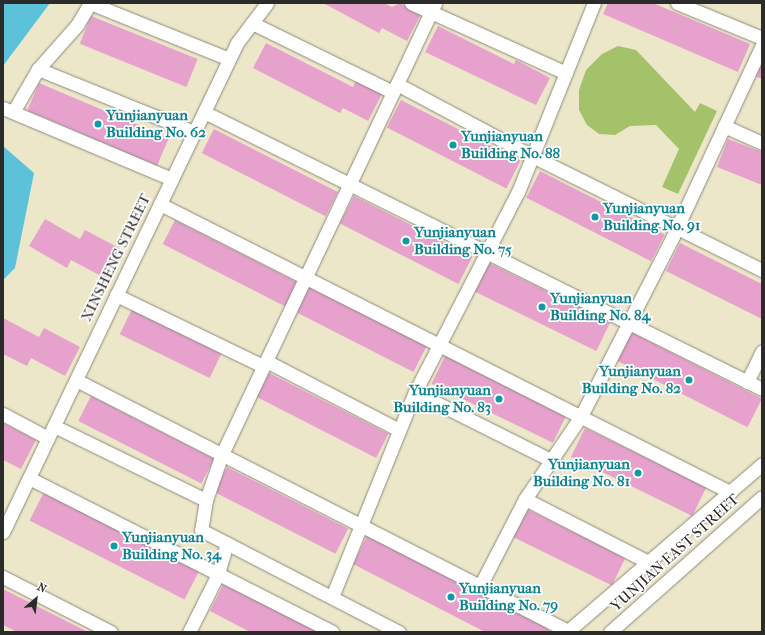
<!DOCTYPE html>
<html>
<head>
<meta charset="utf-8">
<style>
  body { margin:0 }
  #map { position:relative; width:765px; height:635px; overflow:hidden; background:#ede7ca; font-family:"IM FELL French Canon",serif }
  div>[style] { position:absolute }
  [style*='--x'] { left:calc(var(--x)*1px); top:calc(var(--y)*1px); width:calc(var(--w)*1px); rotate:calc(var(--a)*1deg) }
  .green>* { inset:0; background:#a4c26a }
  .water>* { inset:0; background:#5cc2da }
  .building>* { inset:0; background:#e6a1cc; transform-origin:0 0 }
  .roads { filter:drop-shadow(0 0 1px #8c897a) drop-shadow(0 0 1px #8c897a) }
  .street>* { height:13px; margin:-6.5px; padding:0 6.5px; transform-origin:6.5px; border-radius:6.5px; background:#fff }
  .dots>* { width:11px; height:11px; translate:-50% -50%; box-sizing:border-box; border:2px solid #fff; border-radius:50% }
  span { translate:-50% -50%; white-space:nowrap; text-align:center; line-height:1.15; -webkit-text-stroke:3.5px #fff; paint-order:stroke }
  .culture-label { font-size:15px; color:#0d838f; font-weight:700 }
  .left { translate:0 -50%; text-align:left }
  .right { translate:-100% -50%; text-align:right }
  .street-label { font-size:15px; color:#2b2b2b }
  .frame { position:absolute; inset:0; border:4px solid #2b2b2b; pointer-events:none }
  .north { position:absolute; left:16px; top:579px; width:40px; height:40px; -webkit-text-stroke:3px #fff; paint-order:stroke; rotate:28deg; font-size:11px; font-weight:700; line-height:16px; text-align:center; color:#2b2b2b }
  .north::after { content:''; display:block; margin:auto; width:14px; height:18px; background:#2b2b2b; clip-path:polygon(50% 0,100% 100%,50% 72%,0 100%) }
</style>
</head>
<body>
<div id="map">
  <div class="green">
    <i style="clip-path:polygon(618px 46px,636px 50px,695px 112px,700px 103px,717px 111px,678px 194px,662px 187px,679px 149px,656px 125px,630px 126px,615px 135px,599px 134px,587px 125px,579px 110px,579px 90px,586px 70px,602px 54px)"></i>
  </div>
  <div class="water">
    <i style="clip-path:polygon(3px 3px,50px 3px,3px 66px)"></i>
    <i style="clip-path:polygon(3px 146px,34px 173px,15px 268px,3px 280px)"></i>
  </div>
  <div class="building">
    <i style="clip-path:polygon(323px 3px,384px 3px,392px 7px,400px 3px,421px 14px,407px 41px,382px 28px,379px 33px)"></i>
    <i style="clip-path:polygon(608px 3px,653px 3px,750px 44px,738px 72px,603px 14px)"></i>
    <i style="left:91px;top:16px;width:115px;height:30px;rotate:22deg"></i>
    <i style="clip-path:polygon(438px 26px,514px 64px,516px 60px,550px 78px,536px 105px,425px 52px)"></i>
    <i style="clip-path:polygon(266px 43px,353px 87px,356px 80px,382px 94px,368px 121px,343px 108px,340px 113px,253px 68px)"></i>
    <i style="clip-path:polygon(762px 59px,762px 79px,755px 76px)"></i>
    <i style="left:39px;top:83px;width:141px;height:30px;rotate:23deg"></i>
    <i style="left:401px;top:100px;width:134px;height:31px;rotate:27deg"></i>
    <i style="left:214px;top:129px;width:139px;height:27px;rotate:27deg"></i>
    <i style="clip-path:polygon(728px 139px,762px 152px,762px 185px,717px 167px)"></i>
    <i style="left:540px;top:171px;width:140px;height:30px;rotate:27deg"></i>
    <i style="left:354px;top:196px;width:133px;height:31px;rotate:27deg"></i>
    <i style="clip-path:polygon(45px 219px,80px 239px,85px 230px,121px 249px,105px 278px,71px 260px,67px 268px,29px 246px)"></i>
    <i style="left:175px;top:220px;width:138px;height:27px;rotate:27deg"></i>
    <i style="clip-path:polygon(680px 243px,762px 284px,762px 319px,666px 271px)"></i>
    <i style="left:489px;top:263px;width:135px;height:32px;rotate:26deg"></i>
    <i style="left:309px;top:284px;width:133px;height:31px;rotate:27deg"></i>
    <i style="left:132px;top:309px;width:100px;height:28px;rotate:26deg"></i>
    <i style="clip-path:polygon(3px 318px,39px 337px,44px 328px,80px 347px,65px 376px,31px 358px,27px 366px,3px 354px)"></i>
    <i style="left:631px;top:332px;width:147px;height:32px;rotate:27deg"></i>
    <i style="left:446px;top:354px;width:135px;height:33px;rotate:26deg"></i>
    <i style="left:269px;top:373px;width:134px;height:27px;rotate:27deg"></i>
    <i style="left:91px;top:396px;width:138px;height:28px;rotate:27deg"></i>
    <i style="clip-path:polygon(3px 423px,36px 440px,21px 469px,3px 460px)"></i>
    <i style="left:585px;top:428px;width:135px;height:32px;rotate:26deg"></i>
    <i style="left:227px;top:467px;width:136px;height:28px;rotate:27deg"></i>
    <i style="left:44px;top:492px;width:174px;height:32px;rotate:27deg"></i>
    <i style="left:524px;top:508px;width:113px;height:31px;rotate:26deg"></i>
    <i style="clip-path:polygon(367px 536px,549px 629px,548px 632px,485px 632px,353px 564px)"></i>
    <i style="clip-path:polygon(224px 583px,320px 632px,250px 632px,210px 611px)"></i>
    <i style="clip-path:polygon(3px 589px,88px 632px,17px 632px,3px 625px)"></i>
  </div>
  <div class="roads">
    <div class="street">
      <i style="--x:90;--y:3;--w:150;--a:21.9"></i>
      <i style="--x:411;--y:3;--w:170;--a:24.3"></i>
      <i style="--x:677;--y:3;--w:92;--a:22.4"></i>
      <i style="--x:252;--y:23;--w:157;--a:26.1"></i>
      <i style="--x:38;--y:69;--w:168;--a:22"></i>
      <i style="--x:397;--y:84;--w:153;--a:28.1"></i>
      <i style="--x:532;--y:156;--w:257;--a:26.4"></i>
      <i style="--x:3;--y:108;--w:183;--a:22.8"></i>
      <i style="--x:13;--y:112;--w:50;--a:-59.8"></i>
      <i style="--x:38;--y:69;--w:59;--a:-48.4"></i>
      <i style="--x:77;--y:25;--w:26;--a:-59"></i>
      <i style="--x:204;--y:112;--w:623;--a:26.4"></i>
      <i style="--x:724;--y:126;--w:42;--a:24.1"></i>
      <i style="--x:160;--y:204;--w:639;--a:26.81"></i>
      <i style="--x:116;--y:295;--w:163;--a:25.8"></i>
      <i style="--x:266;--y:361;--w:150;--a:27.4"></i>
      <i style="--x:76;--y:380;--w:552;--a:27.03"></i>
      <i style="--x:568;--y:631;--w:256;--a:-40.7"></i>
      <i style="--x:747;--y:382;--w:34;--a:-64"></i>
      <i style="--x:415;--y:392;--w:154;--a:26.6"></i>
      <i style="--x:3;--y:414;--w:51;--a:28.1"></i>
      <i style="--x:54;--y:426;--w:169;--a:26"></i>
      <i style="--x:206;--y:500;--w:30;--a:99"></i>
      <i style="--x:201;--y:530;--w:223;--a:27.3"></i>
      <i style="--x:29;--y:478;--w:340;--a:26.9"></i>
      <i style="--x:525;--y:499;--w:138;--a:27.1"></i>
      <i style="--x:206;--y:500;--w:49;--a:-70.8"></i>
      <i style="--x:222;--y:454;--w:499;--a:-64.7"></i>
      <i style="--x:3;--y:532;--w:542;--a:-64.43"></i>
      <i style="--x:237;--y:43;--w:50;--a:-53.1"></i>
      <i style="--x:3;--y:577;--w:121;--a:27"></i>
      <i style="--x:480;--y:586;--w:98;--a:-62.7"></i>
      <i style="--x:525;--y:499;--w:100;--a:-56"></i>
      <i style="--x:581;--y:416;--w:202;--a:-62.9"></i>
      <i style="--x:673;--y:236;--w:211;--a:-65"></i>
      <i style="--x:332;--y:597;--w:221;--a:-68"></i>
      <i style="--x:415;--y:392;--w:225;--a:-62.8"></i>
      <i style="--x:518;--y:192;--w:204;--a:-68.1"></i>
      <i style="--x:189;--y:632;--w:65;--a:-63.4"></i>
      <i style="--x:218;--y:574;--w:32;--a:-74"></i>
      <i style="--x:610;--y:632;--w:203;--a:-41.6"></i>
    </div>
  </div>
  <div class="dots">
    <i style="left:98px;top:124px;background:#0f9aa8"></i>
    <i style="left:453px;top:145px;background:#0f9aa8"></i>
    <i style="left:595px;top:217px;background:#0f9aa8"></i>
    <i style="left:406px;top:241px;background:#0f9aa8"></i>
    <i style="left:542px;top:307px;background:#0f9aa8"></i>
    <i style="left:689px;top:380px;background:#0f9aa8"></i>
    <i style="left:499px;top:399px;background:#0f9aa8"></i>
    <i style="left:638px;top:473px;background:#0f9aa8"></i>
    <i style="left:114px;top:546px;background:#0f9aa8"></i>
    <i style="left:451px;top:597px;background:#0f9aa8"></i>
  </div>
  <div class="culture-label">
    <span class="left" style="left:106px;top:124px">Yunjianyuan<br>Building No. 62</span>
    <span class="left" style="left:461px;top:145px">Yunjianyuan<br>Building No. 88</span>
    <span class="left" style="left:603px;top:217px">Yunjianyuan<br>Building No. 91</span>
    <span class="left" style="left:414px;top:241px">Yunjianyuan<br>Building No. 75</span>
    <span class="left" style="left:550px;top:307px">Yunjianyuan<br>Building No. 84</span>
    <span class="right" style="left:681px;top:380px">Yunjianyuan<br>Building No. 82</span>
    <span class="right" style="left:491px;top:399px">Yunjianyuan<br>Building No. 83</span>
    <span class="right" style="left:630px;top:473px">Yunjianyuan<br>Building No. 81</span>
    <span class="left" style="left:122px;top:546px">Yunjianyuan<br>Building No. 34</span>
    <span class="left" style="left:459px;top:597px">Yunjianyuan<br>Building No. 79</span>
  </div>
  <div class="street-label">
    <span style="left:116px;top:258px;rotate:-64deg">XINSHENG STREET</span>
    <span style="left:675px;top:553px;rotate:-42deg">YUNJIAN EAST STREET</span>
  </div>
  <div class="frame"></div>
  <div class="north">N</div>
</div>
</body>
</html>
